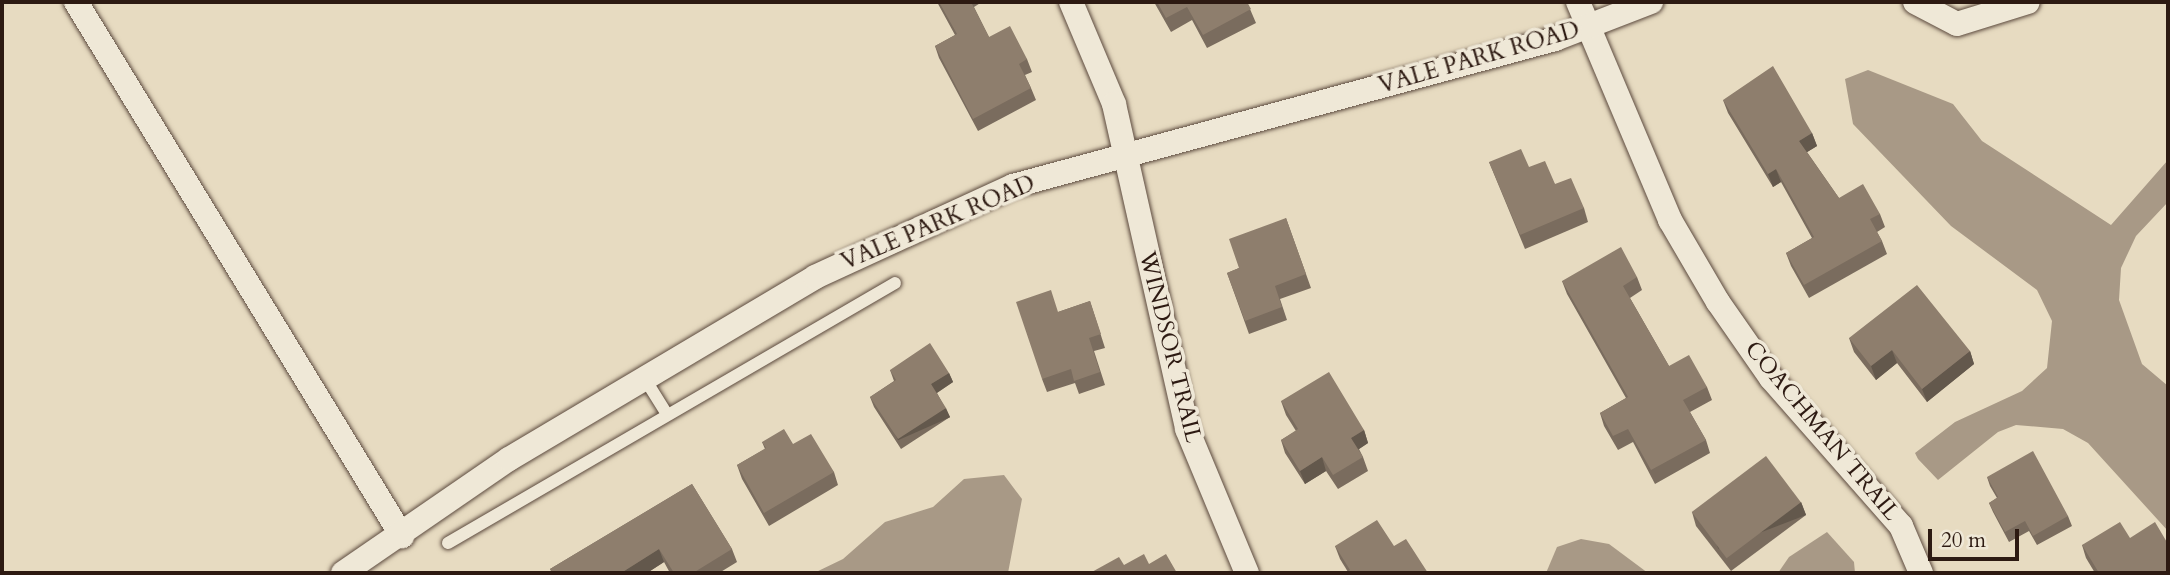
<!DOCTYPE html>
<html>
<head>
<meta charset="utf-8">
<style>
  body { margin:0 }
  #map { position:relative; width:2170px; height:575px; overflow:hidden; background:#e7dbc1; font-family:Cardo,serif }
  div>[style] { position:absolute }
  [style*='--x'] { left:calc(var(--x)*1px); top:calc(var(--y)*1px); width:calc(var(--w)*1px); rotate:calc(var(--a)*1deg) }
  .water>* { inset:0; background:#a89986 }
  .roads { filter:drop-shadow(0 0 2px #5c4a3e) drop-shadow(0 0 2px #5c4a3e) }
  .lane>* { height:12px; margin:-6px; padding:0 6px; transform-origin:6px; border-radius:6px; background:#efe8d7 }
  .street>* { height:24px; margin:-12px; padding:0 12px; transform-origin:12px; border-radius:12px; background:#efe8d7 }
  .wall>* { inset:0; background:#7a6c5e }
  .shaded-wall>* { inset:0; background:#63584c; transform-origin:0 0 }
  .building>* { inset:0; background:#8e7e6d; transform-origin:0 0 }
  span { translate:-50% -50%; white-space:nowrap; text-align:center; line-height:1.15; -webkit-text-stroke:7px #efe8d7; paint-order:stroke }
  .street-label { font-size:23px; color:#2d1a12 }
  .frame { position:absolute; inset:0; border:4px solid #2d1a12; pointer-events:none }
  .scale { position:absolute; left:1928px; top:529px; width:91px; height:32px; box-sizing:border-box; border:4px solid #2d1a12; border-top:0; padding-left:9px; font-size:21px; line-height:24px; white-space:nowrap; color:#2d1a12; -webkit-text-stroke:5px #efe8d7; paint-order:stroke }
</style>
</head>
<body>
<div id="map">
  <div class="water">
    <i style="clip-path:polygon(1868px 70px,1953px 104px,1982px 141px,2111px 225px,2168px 160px,2168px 202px,2136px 236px,2121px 268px,2119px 300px,2142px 364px,2168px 386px,2168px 531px,2088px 443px,2063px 429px,2016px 425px,1998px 432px,1938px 480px,1918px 459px,1915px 453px,1955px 422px,2022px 391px,2047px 368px,2052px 321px,2037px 290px,1951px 226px,1853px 124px,1845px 79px)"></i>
    <i style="clip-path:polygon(1004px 475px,1022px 499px,1008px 573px,814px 573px,843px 559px,885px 522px,933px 507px,964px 479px)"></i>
    <i style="clip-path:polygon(1827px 532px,1854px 562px,1855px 573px,1778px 573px,1789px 557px)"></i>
    <i style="clip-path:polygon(1581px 539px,1609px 544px,1648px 573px,1546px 573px,1557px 547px)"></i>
  </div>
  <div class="roads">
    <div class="lane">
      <i style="--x:645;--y:379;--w:39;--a:58"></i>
      <i style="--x:448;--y:543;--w:517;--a:-30.18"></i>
    </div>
    <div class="street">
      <i style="--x:76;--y:2;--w:626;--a:58.6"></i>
      <i style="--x:1071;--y:2;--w:111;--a:67.1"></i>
      <i style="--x:1114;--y:104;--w:333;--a:77.3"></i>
      <i style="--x:1187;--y:429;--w:156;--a:67.4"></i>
      <i style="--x:1578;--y:2;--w:237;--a:67.1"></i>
      <i style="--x:1670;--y:220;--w:95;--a:59.7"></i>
      <i style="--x:1718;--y:302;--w:93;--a:55.1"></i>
      <i style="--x:1771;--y:378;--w:197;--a:48.7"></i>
      <i style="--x:1901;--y:526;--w:51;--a:66.9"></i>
      <i style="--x:1915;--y:2;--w:47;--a:27.6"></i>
      <i style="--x:1957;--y:24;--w:74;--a:-17.2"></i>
      <i style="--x:343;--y:573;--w:201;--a:-34.5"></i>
      <i style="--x:509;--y:459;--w:356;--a:-30.7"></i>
      <i style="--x:815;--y:277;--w:218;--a:-24.7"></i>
      <i style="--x:1013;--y:186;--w:562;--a:-15.17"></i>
      <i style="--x:1555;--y:39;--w:103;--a:-21.1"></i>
    </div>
  </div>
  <div class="wall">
    <i style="clip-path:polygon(937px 2px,982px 2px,974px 7px,989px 37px,1027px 59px,1032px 72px,1025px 75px,1031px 88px,1036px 100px,978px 131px,939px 58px,935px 46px,955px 35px)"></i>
    <i style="clip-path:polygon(1154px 2px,1247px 2px,1256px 23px,1207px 48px,1192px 20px,1171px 32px)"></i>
    <i style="clip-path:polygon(1723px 100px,1812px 133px,1817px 146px,1807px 152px,1839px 198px,1880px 214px,1885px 227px,1877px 232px,1882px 241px,1887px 254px,1809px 298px,1791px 266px,1786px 253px,1812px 238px,1781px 182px,1773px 187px,1728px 113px)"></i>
    <i style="clip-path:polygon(1489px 162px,1529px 167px,1555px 184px,1584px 208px,1588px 222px,1525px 249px)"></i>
    <i style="clip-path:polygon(1286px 218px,1311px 288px,1280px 299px,1287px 320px,1249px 334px,1227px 273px,1239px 268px)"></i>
    <i style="clip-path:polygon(1637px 277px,1642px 290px,1630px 298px,1669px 366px,1707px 387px,1712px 400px,1690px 412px,1706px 440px,1710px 453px,1655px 484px,1633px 442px,1618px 450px,1604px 426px,1600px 413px,1626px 398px,1567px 294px,1562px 281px)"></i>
    <i style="clip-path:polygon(1090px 301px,1105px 348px,1094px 351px,1105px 385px,1079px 394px,1075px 383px,1047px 392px,1042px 379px,1058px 312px)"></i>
    <i style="clip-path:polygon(1849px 338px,1970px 351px,1974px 364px,1927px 402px,1897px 363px,1876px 380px,1854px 352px)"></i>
    <i style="clip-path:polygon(890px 370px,949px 373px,953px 382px,937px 393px,950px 417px,901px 449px,874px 407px,870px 397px,894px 381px)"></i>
    <i style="clip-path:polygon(1281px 401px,1364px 430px,1368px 443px,1359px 449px,1363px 457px,1368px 471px,1338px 489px,1326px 471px,1305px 484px,1285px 453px,1281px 440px,1296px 431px,1286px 415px)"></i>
    <i style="clip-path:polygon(762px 442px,793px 444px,834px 472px,838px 485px,769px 526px,742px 479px,737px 465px,765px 449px)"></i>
    <i style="clip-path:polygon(1987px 477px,2068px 516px,2072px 526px,2037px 545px,2029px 531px,2009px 542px,1993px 512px,1989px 503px,1997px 498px,1990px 486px)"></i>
    <i style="clip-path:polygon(692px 484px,732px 549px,737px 562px,719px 573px,670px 573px,664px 562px,647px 573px,552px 573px,550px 569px)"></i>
    <i style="clip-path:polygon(1801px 502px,1806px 515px,1731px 571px,1696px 526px,1692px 512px)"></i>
    <i style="clip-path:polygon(2130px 538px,2168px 573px,2095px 573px,2086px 558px,2082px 545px)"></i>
    <i style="clip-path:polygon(1335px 546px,1394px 546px,1348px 572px,1340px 559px)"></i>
  </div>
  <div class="shaded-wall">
    <i style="clip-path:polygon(1812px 133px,1817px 146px,1804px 154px,1799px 141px)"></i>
    <i style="clip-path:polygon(1776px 169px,1781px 182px,1773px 187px,1768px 174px)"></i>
    <i style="clip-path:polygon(1892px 350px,1897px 363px,1876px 380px,1871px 366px)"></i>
    <i style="clip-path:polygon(1970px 351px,1974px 364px,1927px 402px,1922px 389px)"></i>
    <i style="clip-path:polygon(949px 373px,953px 382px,935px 394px,931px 384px)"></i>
    <i style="left:946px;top:408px;width:10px;height:57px;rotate:66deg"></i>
    <i style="clip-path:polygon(1364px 430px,1368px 443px,1356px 451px,1351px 438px)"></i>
    <i style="clip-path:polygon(1322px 457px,1326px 471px,1305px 484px,1300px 471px)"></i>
    <i style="left:1801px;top:502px;width:14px;height:94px;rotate:69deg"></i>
    <i style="clip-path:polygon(659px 549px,664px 562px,647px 573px,621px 573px)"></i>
  </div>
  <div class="building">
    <i style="clip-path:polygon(939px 2px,971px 2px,989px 37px,1010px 26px,1027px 59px,1019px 64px,1031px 88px,973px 119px,935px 46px,957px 34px)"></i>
    <i style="clip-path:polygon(1157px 2px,1247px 2px,1251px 9px,1203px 35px,1187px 7px,1166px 18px)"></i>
    <i style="clip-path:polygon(1773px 66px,1812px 133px,1799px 141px,1839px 198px,1863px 184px,1880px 214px,1870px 219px,1882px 241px,1804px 285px,1786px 253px,1814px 237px,1776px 169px,1768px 174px,1723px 100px)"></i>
    <i style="clip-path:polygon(1521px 149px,1529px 167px,1545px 161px,1555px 184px,1571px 178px,1584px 208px,1520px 235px,1489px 162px)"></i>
    <i style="clip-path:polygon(1286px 218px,1306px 274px,1275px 286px,1282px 307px,1245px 321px,1227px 273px,1239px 268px,1229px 239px)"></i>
    <i style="clip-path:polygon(1621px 247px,1637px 277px,1623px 286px,1669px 366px,1689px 355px,1707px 387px,1683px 400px,1706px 440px,1651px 470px,1628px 429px,1613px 436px,1600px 413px,1628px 397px,1562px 281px)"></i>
    <i style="clip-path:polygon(1917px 285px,1970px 351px,1922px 389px,1892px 350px,1871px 366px,1849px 338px)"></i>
    <i style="clip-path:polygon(1051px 290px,1058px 312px,1090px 301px,1101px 334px,1089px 338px,1100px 372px,1074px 381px,1071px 369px,1042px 379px,1016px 302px)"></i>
    <i style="clip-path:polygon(930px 343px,949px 373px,931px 384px,946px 408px,898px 439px,870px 397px,896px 380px,890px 370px)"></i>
    <i style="clip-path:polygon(1329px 372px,1364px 430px,1351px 438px,1363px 457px,1333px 475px,1322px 457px,1300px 471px,1281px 440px,1298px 429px,1281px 401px)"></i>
    <i style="clip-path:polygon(784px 429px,793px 444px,811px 434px,834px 472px,764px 513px,737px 465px,766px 448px,762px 442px)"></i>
    <i style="clip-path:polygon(2033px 451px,2068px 516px,2033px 536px,2025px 521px,2005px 532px,1989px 503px,1998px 497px,1987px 477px)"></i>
    <i style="left:1766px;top:456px;width:58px;height:93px;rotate:53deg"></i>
    <i style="clip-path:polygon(692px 484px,732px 549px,693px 573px,674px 573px,659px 549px,621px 573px,553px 573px,550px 569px)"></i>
    <i style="clip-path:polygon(1377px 520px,1394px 546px,1406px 539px,1428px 573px,1345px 573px,1350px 570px,1335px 546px)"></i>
    <i style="clip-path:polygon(2120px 522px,2130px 538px,2155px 522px,2168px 544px,2168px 573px,2099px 573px,2082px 545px)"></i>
    <i style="clip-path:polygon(1144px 554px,1149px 564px,1166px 554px,1177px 573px,1090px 573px,1119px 557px,1124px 565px)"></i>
  </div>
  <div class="street-label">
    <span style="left:1479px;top:58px;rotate:-16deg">VALE PARK ROAD</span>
    <span style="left:938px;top:223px;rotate:-23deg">VALE PARK ROAD</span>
    <span style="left:1170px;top:347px;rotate:76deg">WINDSOR TRAIL</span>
    <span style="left:1822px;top:431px;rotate:50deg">COACHMAN TRAIL</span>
  </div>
  <div class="frame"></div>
  <div class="scale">20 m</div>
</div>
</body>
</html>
